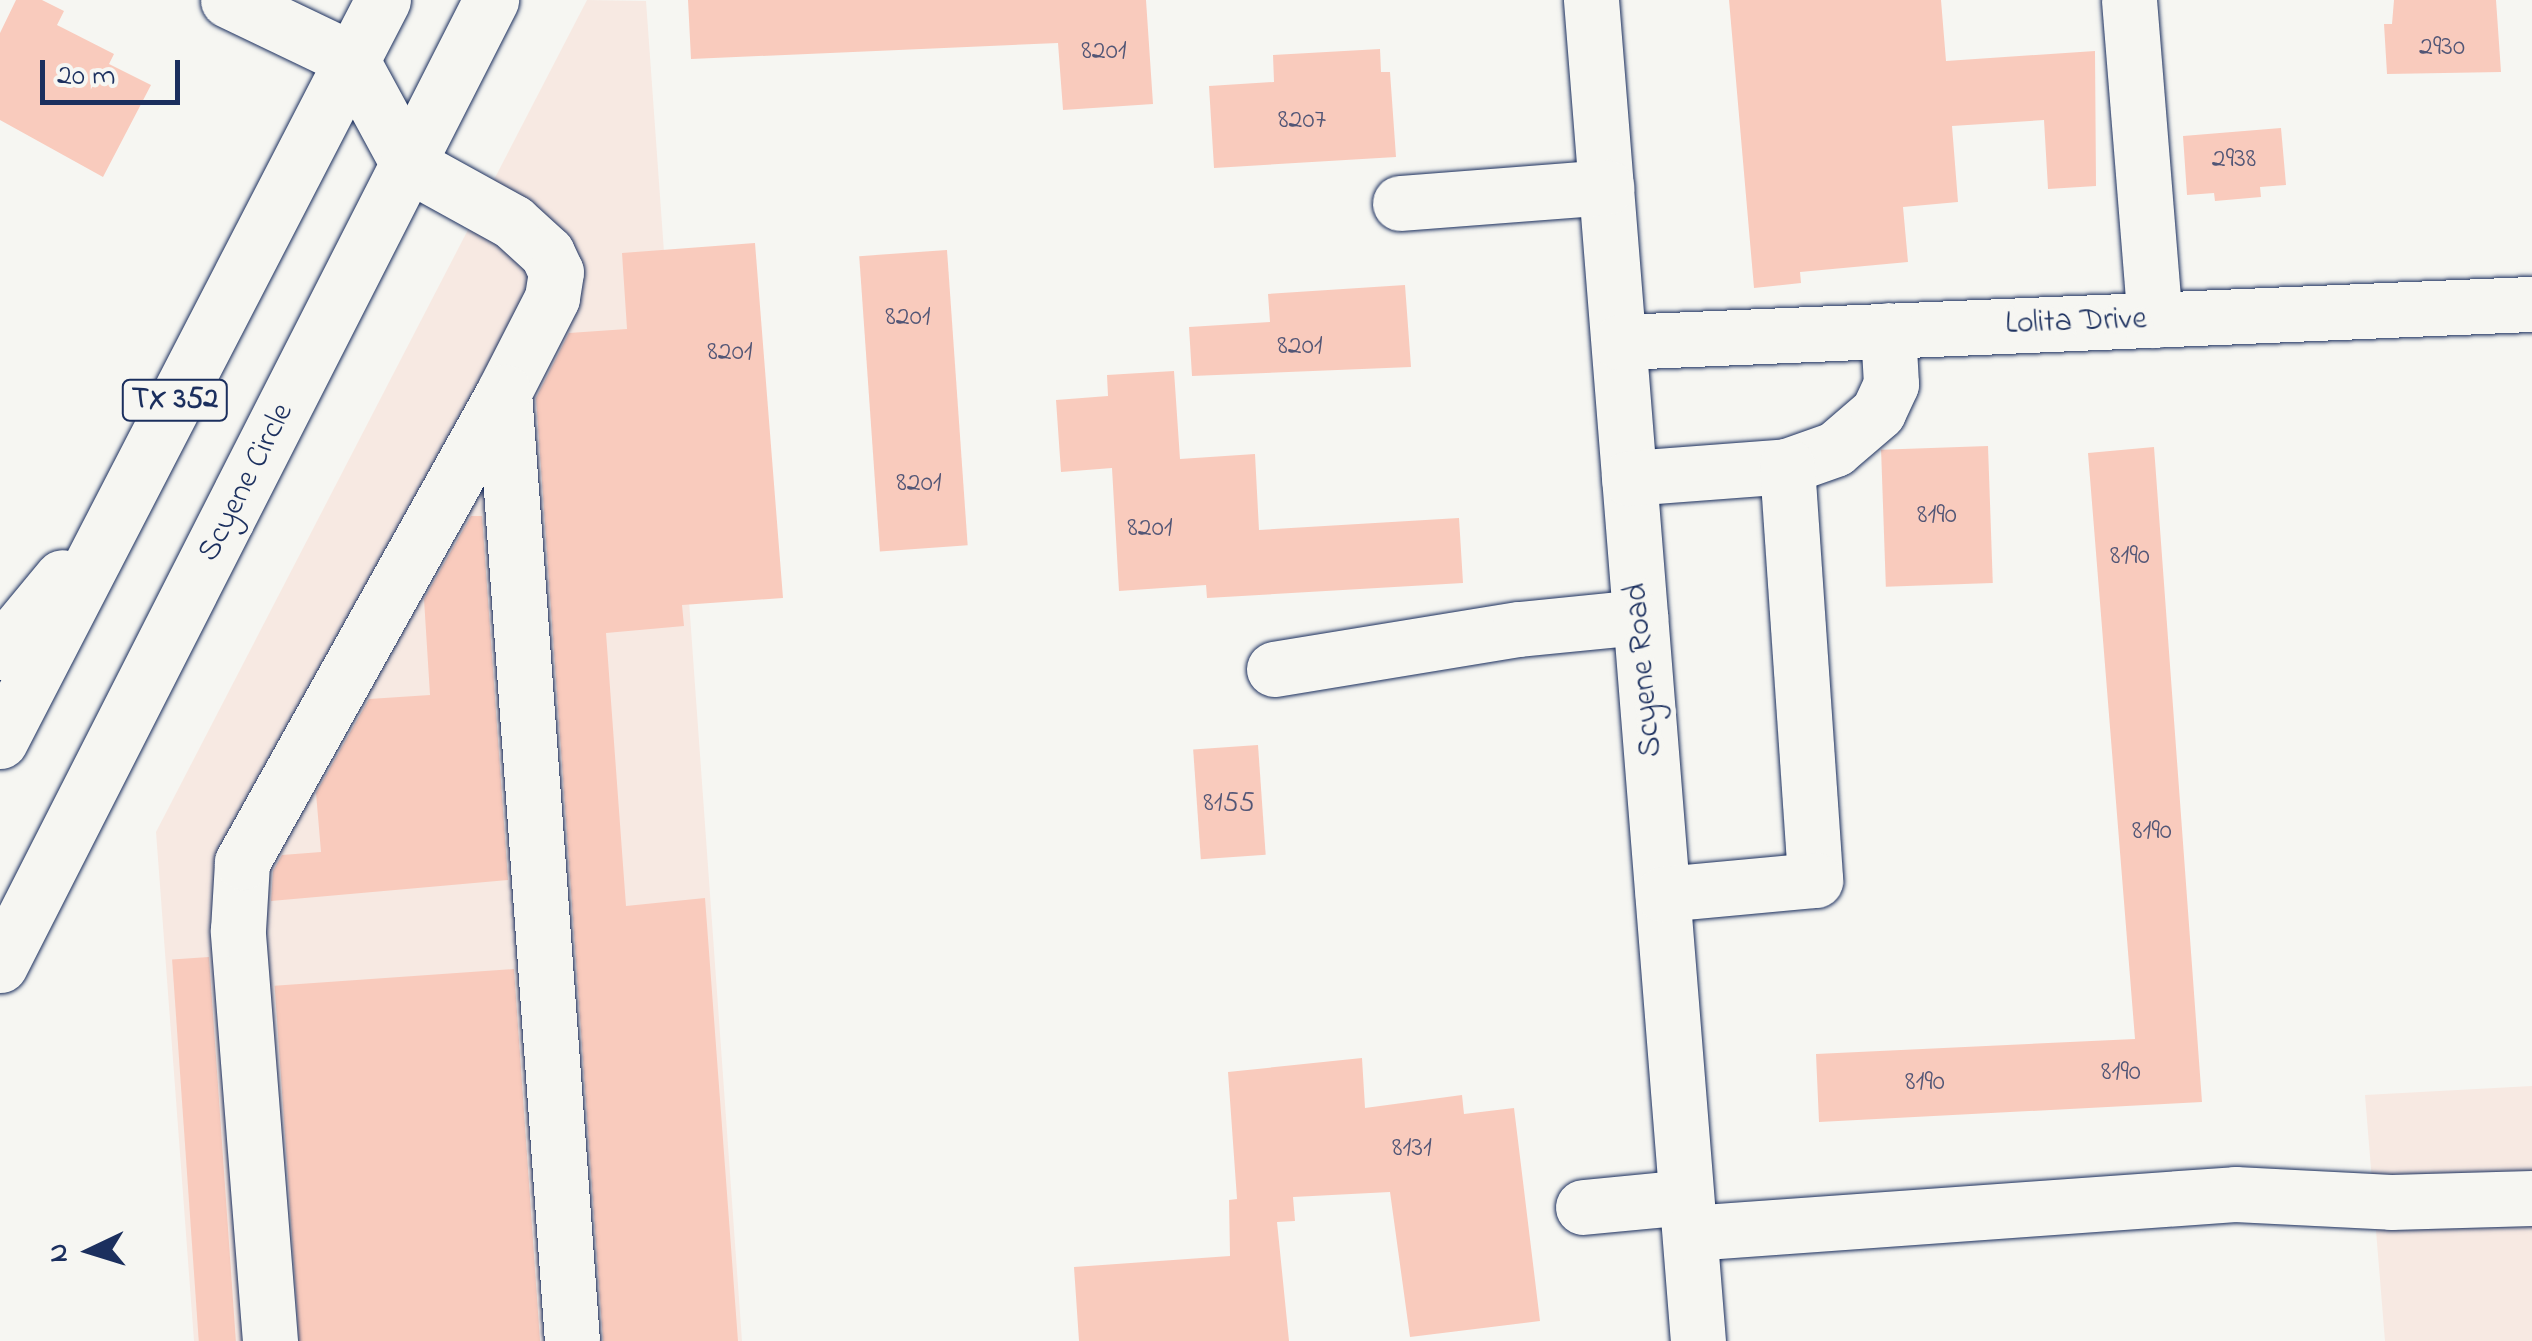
<!DOCTYPE html>
<html>
<head>
<meta charset="utf-8">
<style>
  body { margin:0 }
  #map { position:relative; width:2532px; height:1341px; overflow:hidden; background:#f6f6f2; font-family:"Indie Flower",sans-serif }
  div>[style] { position:absolute }
  [style*='--x'] { left:calc(var(--x)*1px); top:calc(var(--y)*1px); width:calc(var(--w)*1px); rotate:calc(var(--a)*1deg) }
  .built>* { inset:0; background:#f7e9e2 }
  .building>* { inset:0; background:#f9cbbd; transform-origin:0 0 }
  .roads { filter:drop-shadow(0 0 2px #1b2f5e) drop-shadow(0 0 2px #1b2f5e) }
  .minor>* { height:55px; margin:-27.5px; padding:0 27.5px; transform-origin:27.5px; border-radius:27.5px; background:#f6f6f2 }
  .major>* { height:55px; margin:-27.5px; padding:0 27.5px; transform-origin:27.5px; border-radius:27.5px; background:#f6f6f2 }
  span { translate:-50% -50%; white-space:nowrap; text-align:center; line-height:1.15; -webkit-text-stroke:10px #f6f6f2; paint-order:stroke }
  .number-label { font-size:28px; color:#525676 }
  .number-label span { -webkit-text-stroke-width:0 }
  .shield-label span { padding:2px 8px; background:#f6f6f2; border:2px solid; border-radius:8px; -webkit-text-stroke-width:0 }
  .shield-label { font-size:30px; color:#1b2f5e; font-weight:700 }
  .street-label { font-size:32px; color:#1b2f5e }
  .north { position:absolute; left:40px; top:1201px; width:100px; height:100px; -webkit-text-stroke:8px #f6f6f2; paint-order:stroke; rotate:266deg; font-size:28px; font-weight:700; line-height:40px; text-align:center; color:#1b2f5e }
  .north::after { content:''; display:block; margin:auto; width:35px; height:45px; background:#1b2f5e; clip-path:polygon(50% 0,100% 100%,50% 72%,0 100%) }
  .scale { position:absolute; left:40px; top:60px; width:140px; height:45px; box-sizing:border-box; border:5px solid #1b2f5e; border-top:0; padding-left:12px; font-size:30px; line-height:35px; white-space:nowrap; color:#1b2f5e; -webkit-text-stroke:8px #f6f6f2; paint-order:stroke }
</style>
</head>
<body>
<div id="map">
  <div class="built">
    <i style="clip-path:polygon(587px 0,646px 1px,742px 1341px,194px 1341px,156px 832px)"></i>
    <i style="clip-path:polygon(2532px 1086px,2532px 1341px,2385px 1341px,2365px 1095px)"></i>
  </div>
  <div class="building">
    <i style="clip-path:polygon(16px 0,42px 0,64px 11px,57px 25px,114px 54px,109px 64px,151px 85px,103px 177px,0 120px,0 33px)"></i>
    <i style="clip-path:polygon(688px 0,1146px 0,1153px 104px,1063px 110px,1058px 43px,691px 59px)"></i>
    <i style="clip-path:polygon(1729px 0,1941px 0,1946px 61px,2095px 51px,2096px 186px,2048px 189px,2044px 120px,1952px 126px,1958px 202px,1903px 207px,1908px 262px,1800px 272px,1801px 283px,1754px 288px)"></i>
    <i style="clip-path:polygon(2394px 0,2496px 0,2501px 72px,2387px 74px,2384px 24px,2392px 24px)"></i>
    <i style="clip-path:polygon(1380px 49px,1381px 72px,1390px 72px,1396px 157px,1214px 168px,1209px 86px,1274px 82px,1273px 55px)"></i>
    <i style="clip-path:polygon(2281px 128px,2286px 185px,2260px 187px,2261px 197px,2215px 201px,2214px 193px,2187px 195px,2183px 136px)"></i>
    <i style="clip-path:polygon(755px 243px,783px 598px,682px 605px,684px 626px,606px 633px,626px 906px,705px 898px,738px 1341px,603px 1341px,536px 398px,569px 333px,627px 329px,622px 253px)"></i>
    <i style="left:947px;top:250px;width:296px;height:88px;rotate:86deg"></i>
    <i style="clip-path:polygon(1405px 285px,1411px 367px,1192px 376px,1189px 327px,1270px 322px,1268px 294px)"></i>
    <i style="clip-path:polygon(1174px 371px,1180px 459px,1255px 454px,1259px 530px,1459px 518px,1463px 583px,1207px 598px,1206px 585px,1119px 591px,1112px 468px,1061px 472px,1056px 400px,1108px 396px,1107px 375px)"></i>
    <i style="left:1988px;top:446px;width:137px;height:107px;rotate:88deg"></i>
    <i style="clip-path:polygon(2154px 447px,2202px 1102px,1819px 1122px,1816px 1054px,2135px 1039px,2088px 453px)"></i>
    <i style="clip-path:polygon(471px 516px,482px 516px,508px 880px,271px 901px,273px 871px,282px 855px,321px 852px,316px 793px,369px 699px,430px 695px,424px 599px)"></i>
    <i style="left:1258px;top:745px;width:110px;height:65px;rotate:86deg"></i>
    <i style="left:209px;top:957px;width:385px;height:37px;rotate:86deg"></i>
    <i style="left:514px;top:969px;width:373px;height:240px;rotate:86deg"></i>
    <i style="clip-path:polygon(1362px 1058px,1365px 1108px,1462px 1095px,1464px 1114px,1514px 1108px,1540px 1321px,1410px 1337px,1390px 1192px,1293px 1197px,1295px 1221px,1277px 1222px,1289px 1341px,1079px 1341px,1074px 1267px,1230px 1256px,1229px 1200px,1237px 1199px,1228px 1072px)"></i>
  </div>
  <div class="roads">
    <div class="minor">
      <i style="--x:228;--y:0;--w:136;--a:25.6"></i>
      <i style="--x:351;--y:59;--w:119;--a:61.5"></i>
      <i style="--x:408;--y:164;--w:120;--a:28.9"></i>
      <i style="--x:513;--y:222;--w:46;--a:42.4"></i>
      <i style="--x:547;--y:253;--w:21;--a:65"></i>
      <i style="--x:556;--y:272;--w:26;--a:99"></i>
      <i style="--x:552;--y:298;--w:106;--a:117.1"></i>
      <i style="--x:504;--y:392;--w:951;--a:85.9"></i>
      <i style="--x:1591;--y:0;--w:1345;--a:85.44"></i>
      <i style="--x:2129;--y:0;--w:321;--a:85.4"></i>
      <i style="--x:1400;--y:203;--w:207;--a:-4.4"></i>
      <i style="--x:1620;--y:342;--w:913;--a:-2.39"></i>
      <i style="--x:1787;--y:466;--w:51;--a:-19.5"></i>
      <i style="--x:1835;--y:449;--w:57;--a:-40.7"></i>
      <i style="--x:1878;--y:412;--w:31;--a:-65"></i>
      <i style="--x:1891;--y:384;--w:54;--a:-93.2"></i>
      <i style="--x:1629;--y:478;--w:158;--a:-4.3"></i>
      <i style="--x:1787;--y:466;--w:415;--a:86.1"></i>
      <i style="--x:1815;--y:880;--w:153;--a:174.7"></i>
      <i style="--x:1274;--y:669;--w:248;--a:-9.3"></i>
      <i style="--x:1519;--y:629;--w:122;--a:-5.7"></i>
      <i style="--x:1583;--y:1207;--w:103;--a:-5.5"></i>
      <i style="--x:1690;--y:1233;--w:546;--a:-4.09"></i>
      <i style="--x:2235;--y:1194;--w:156;--a:2.9"></i>
      <i style="--x:2391;--y:1202;--w:141;--a:-1.6"></i>
      <i style="--x:270;--y:1341;--w:412;--a:-94.5"></i>
      <i style="--x:238;--y:930;--w:68;--a:-86.6"></i>
      <i style="--x:242;--y:862;--w:538;--a:-60.86"></i>
    </div>
    <div class="major">
      <i style="--x:0;--y:652;--w:97;--a:-50.4"></i>
      <i style="--x:0;--y:741;--w:834;--a:-62.67"></i>
      <i style="--x:0;--y:965;--w:1083;--a:-63.03"></i>
    </div>
  </div>
  <div class="number-label">
    <span style="left:2442px;top:48px">2930</span>
    <span style="left:1104px;top:52px">8201</span>
    <span style="left:1302px;top:121px">8207</span>
    <span style="left:2234px;top:160px">2938</span>
    <span style="left:908px;top:318px">8201</span>
    <span style="left:1300px;top:347px">8201</span>
    <span style="left:730px;top:353px">8201</span>
    <span style="left:919px;top:484px">8201</span>
    <span style="left:1937px;top:516px">8190</span>
    <span style="left:1150px;top:529px">8201</span>
    <span style="left:2130px;top:557px">8190</span>
    <span style="left:1229px;top:804px">8155</span>
    <span style="left:2152px;top:832px">8190</span>
    <span style="left:2121px;top:1073px">8190</span>
    <span style="left:1925px;top:1083px">8190</span>
    <span style="left:1412px;top:1149px">8131</span>
  </div>
  <div class="shield-label">
    <span style="left:175px;top:400px">TX 352</span>
  </div>
  <div class="street-label">
    <span style="left:2076px;top:323px;rotate:-2deg">Lolita Drive</span>
    <span style="left:247px;top:483px;rotate:-63deg">Scyene Circle</span>
    <span style="left:1645px;top:670px;rotate:-95deg">Scyene Road</span>
  </div>
  <div class="north">N</div>
  <div class="scale">20 m</div>
</div>
</body>
</html>
